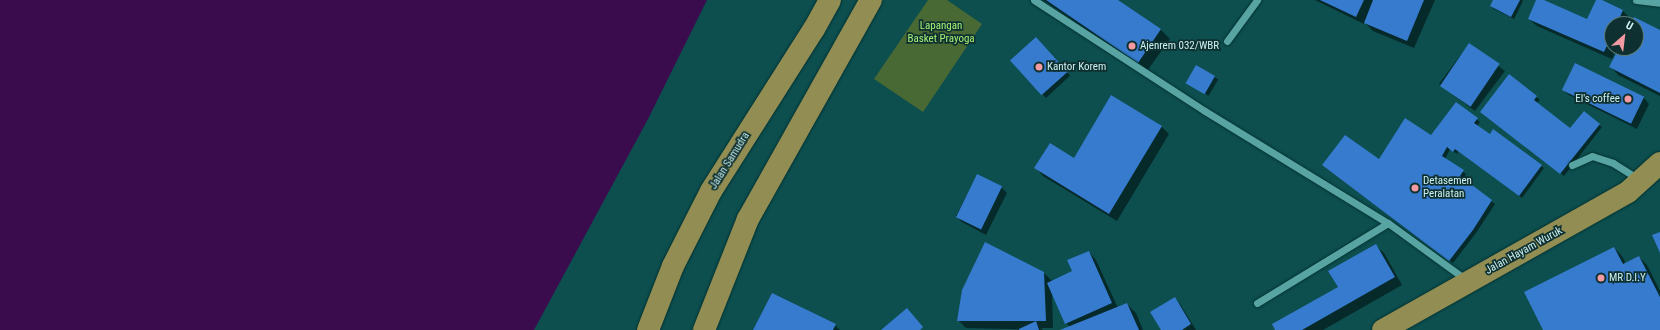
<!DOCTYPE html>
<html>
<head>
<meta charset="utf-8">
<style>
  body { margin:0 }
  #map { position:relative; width:1660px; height:330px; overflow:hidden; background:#0d4e4e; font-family:"Roboto Condensed",sans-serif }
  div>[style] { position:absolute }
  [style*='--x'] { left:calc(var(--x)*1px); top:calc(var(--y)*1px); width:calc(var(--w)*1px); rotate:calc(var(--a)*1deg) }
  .green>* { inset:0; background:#486933 }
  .water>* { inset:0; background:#3b0c4d }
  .shadow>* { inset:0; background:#0007; transform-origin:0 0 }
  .building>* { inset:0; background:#367bce; transform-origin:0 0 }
  .roads { filter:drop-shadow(0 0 1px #043131) drop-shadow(0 0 1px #043131) }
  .minor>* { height:7px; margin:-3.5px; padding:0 3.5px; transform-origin:3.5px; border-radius:3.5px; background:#57a4a3 }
  .major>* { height:22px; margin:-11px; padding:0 11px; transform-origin:11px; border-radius:11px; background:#928e53 }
  .dots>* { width:11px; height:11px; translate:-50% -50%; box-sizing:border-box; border:2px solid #0f3030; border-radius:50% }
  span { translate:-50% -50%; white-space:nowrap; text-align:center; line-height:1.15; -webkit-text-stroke:3.5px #0f3030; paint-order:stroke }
  .park-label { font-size:11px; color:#a5f074 }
  .poi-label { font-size:11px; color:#ccf1f0 }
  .left { translate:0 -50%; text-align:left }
  .right { translate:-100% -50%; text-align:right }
  .street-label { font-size:11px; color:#ccf1f0 }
  .north { position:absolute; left:1604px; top:16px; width:40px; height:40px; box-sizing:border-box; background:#0f3030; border:1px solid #5b7d7d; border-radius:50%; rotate:28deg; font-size:11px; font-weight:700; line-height:16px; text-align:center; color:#ccf1f0 }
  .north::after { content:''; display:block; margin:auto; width:14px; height:18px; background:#f49aa2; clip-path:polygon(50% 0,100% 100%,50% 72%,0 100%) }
</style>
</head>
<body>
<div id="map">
  <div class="green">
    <i style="clip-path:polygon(928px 0,947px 0,982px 24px,923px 112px,874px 79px)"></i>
  </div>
  <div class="water">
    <i style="clip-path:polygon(0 0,707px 0,648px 119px,534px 330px,0 330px)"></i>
  </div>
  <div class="shadow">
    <i style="clip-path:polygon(1043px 0,1117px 0,1161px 30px,1170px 39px,1147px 71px)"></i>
    <i style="clip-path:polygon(1315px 0,1435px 0,1414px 48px,1373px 31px,1364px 22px,1364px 24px)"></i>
    <i style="clip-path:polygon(1494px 0,1522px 0,1523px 1px,1514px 19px,1494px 9px,1491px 6px)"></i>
    <i style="clip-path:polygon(1538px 0,1542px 0,1588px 20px,1597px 0,1623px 11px,1630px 18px,1628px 24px,1612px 24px,1612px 48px,1617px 48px,1612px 59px,1614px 60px,1620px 48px,1636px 48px,1636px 24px,1632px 24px,1635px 18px,1660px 31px,1660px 96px,1618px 75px,1611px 67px,1614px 60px,1537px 26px,1529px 19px)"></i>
    <i style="left:1036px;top:39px;width:50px;height:33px;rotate:47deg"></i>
    <i style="left:1469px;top:44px;width:45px;height:50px;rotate:37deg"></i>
    <i style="clip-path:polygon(1575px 64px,1644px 98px,1649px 104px,1637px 129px,1569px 95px,1563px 90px)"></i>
    <i style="left:1196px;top:66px;width:26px;height:19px;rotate:31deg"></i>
    <i style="clip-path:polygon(1510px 76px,1540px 100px,1536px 103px,1570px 130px,1599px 125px,1602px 127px,1564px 176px,1484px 115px)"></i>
    <i style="clip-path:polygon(1111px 96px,1162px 127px,1169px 134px,1117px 221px,1043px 176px,1036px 168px,1074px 159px)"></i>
    <i style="clip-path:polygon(1456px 103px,1480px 122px,1477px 126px,1544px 168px,1522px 198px,1458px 151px,1457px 154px,1450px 149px,1445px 159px,1466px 174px,1463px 180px,1495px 204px,1476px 233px,1453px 263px,1326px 168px,1379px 160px,1431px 137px)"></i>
    <i style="clip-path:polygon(977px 175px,1001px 187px,1007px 193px,986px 235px,962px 222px,956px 216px)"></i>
    <i style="clip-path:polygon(1376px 246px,1384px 253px,1402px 285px,1323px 330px,1277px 330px,1339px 288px)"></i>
    <i style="clip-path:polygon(1614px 248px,1622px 256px,1626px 264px,1639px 257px,1647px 265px,1660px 291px,1660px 330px,1544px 330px)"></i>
    <i style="clip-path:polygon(1089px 252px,1096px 260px,1118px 308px,1127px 304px,1136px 313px,1143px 330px,1063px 330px,1070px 327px,1066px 323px,1052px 292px,1053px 328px,1041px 328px,1043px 330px,966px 328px,958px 320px,1044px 273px,1052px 281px,1074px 272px)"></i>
    <i style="clip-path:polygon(1174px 298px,1180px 304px,1196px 330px,1162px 330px)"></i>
    <i style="clip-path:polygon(835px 325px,840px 330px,755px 330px)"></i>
  </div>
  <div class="building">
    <i style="clip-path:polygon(1046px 0,1118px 0,1161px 29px,1138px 63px)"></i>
    <i style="clip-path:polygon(1320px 0,1364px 0,1356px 17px)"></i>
    <i style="clip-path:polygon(1373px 0,1424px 0,1407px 41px,1364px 23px)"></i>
    <i style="clip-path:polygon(1493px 0,1520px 0,1511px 17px,1490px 6px)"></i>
    <i style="clip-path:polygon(1536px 0,1544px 0,1587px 19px,1596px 0,1602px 0,1623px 10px,1617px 24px,1612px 24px,1612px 35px,1604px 52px,1528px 19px)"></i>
    <i style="clip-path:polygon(1634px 17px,1660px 30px,1660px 93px,1609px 67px,1619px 48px,1636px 48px,1636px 24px,1631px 24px)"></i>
    <i style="left:1036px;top:37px;width:47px;height:35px;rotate:48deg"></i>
    <i style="left:1469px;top:43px;width:37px;height:52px;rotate:34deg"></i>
    <i style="left:1575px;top:63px;width:77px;height:30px;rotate:26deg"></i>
    <i style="left:1196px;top:65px;width:22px;height:21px;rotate:30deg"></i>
    <i style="clip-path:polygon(1509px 74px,1537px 96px,1534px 100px,1570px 128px,1584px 111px,1600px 124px,1560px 174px,1480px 112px)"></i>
    <i style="clip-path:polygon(1111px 95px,1162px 126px,1109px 214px,1034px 168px,1050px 143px,1074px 158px)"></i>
    <i style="clip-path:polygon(1456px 102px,1478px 118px,1474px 123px,1490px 134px,1493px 129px,1542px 165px,1519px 196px,1455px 149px,1453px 152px,1447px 147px,1442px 156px,1464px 170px,1460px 176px,1492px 200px,1473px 230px,1449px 261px,1322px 165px,1345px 135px,1379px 159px,1405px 118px,1431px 135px)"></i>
    <i style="left:977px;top:174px;width:28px;height:48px;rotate:26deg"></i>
    <i style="clip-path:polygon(1660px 232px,1660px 253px,1652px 235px)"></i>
    <i style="clip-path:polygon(985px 242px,1044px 272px,1046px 321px,957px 321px,962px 290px)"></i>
    <i style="clip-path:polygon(1376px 244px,1395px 277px,1302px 330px,1275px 330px,1272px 324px,1338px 287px,1328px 271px)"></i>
    <i style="clip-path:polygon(1614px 247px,1623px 264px,1639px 256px,1660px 297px,1660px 330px,1543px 330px,1524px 292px)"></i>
    <i style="clip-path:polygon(1089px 251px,1112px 303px,1065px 324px,1047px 283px,1072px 271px,1067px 260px)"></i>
    <i style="clip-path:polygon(772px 293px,836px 324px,833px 330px,753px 330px)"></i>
    <i style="clip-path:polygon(1175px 297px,1191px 324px,1182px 330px,1161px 330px,1150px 312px)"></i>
    <i style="clip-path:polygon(1127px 303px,1139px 330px,1060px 330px)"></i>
    <i style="clip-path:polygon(907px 308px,923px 327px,920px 330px,881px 330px)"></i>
    <i style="clip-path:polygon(1036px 321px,1039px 330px,1019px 330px,1019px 329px)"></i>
  </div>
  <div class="roads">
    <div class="minor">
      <i style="--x:1034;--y:0;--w:204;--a:33"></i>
      <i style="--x:1205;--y:111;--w:215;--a:31.5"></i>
      <i style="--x:1388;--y:223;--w:95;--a:36"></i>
      <i style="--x:1636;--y:0;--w:24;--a:7"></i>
      <i style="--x:1227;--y:41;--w:51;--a:-53.8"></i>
      <i style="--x:1572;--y:165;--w:22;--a:-24"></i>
      <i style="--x:1592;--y:156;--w:22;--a:18"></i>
      <i style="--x:1613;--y:163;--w:31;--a:32"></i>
      <i style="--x:1257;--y:303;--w:153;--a:-31.4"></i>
    </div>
    <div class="major">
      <i style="--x:648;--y:330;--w:69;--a:-68.7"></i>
      <i style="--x:673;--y:266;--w:84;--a:-63.1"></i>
      <i style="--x:711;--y:191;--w:192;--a:-57.6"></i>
      <i style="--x:814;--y:29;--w:33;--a:-61"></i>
      <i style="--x:704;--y:330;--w:119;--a:-68.4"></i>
      <i style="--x:748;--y:219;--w:251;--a:-60.7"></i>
      <i style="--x:1383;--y:330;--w:281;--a:-29.4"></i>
      <i style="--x:1628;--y:192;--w:43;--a:-42.2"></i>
    </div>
  </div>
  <div class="dots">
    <i style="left:1132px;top:46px;background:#f49aa2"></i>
    <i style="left:1039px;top:67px;background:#f49aa2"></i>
    <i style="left:1628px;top:99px;background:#f49aa2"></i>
    <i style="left:1415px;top:188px;background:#f49aa2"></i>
    <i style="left:1601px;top:278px;background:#f49aa2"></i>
  </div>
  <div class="park-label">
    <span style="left:941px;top:33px">Lapangan<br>Basket Prayoga</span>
  </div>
  <div class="poi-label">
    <span class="left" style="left:1140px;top:46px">Ajenrem 032/WBR</span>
    <span class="left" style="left:1047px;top:67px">Kantor Korem</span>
    <span class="right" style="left:1620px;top:99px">El's coffee</span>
    <span class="left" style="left:1423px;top:188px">Detasemen<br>Peralatan</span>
    <span class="left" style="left:1609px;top:278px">MR D.I.Y</span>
  </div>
  <div class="street-label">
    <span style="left:730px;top:161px;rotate:-58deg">Jalan Samudra</span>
    <span style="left:1524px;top:251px;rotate:-29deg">Jalan Hayam Wuruk</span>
  </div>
  <div class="north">U</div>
</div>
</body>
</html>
